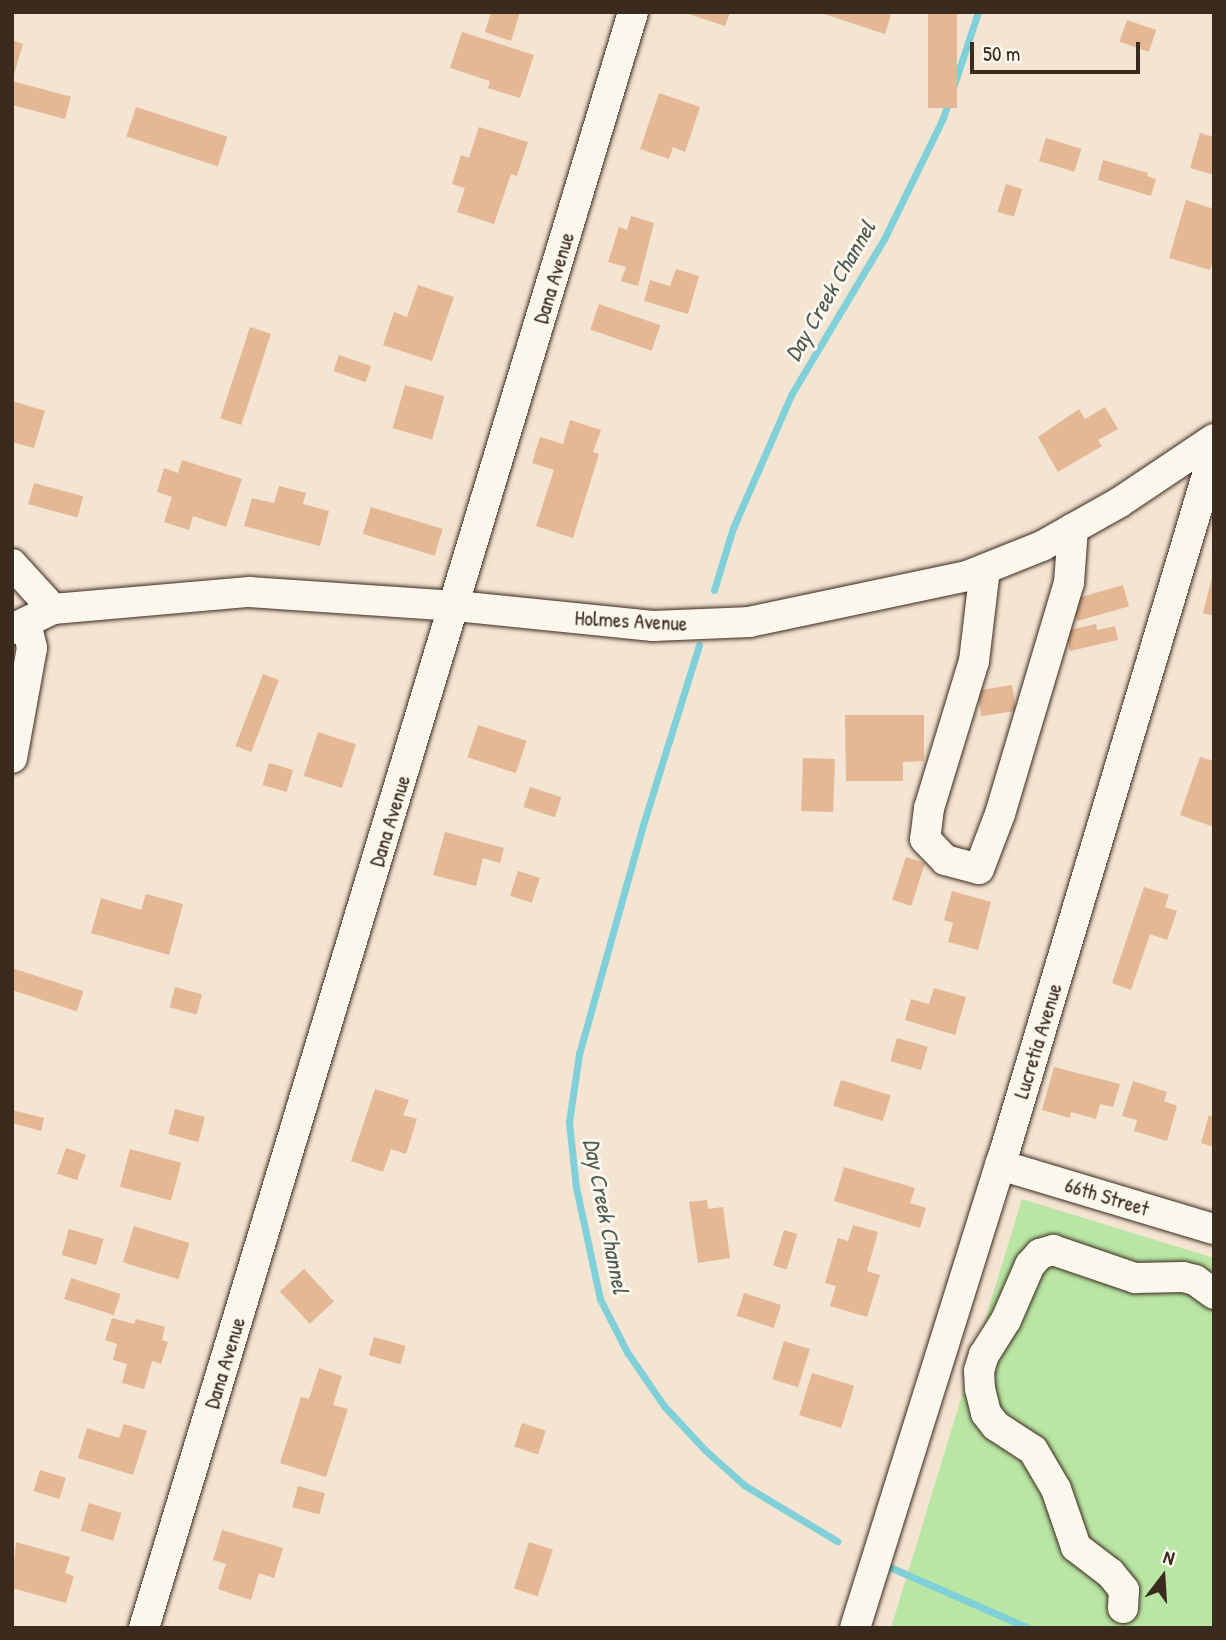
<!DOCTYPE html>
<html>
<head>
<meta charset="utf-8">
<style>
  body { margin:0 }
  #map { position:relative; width:1226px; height:1640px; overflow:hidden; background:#f4e4d2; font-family:"Patrick Hand",sans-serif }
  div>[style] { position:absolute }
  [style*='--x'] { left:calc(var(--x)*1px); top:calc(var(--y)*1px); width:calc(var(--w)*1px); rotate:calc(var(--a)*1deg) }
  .green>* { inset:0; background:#b9e6a4 }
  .stream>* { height:7px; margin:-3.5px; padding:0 3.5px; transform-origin:3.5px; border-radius:3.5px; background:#7fd0d8 }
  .building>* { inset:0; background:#e4b795; transform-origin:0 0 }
  .roads { filter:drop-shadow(0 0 2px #3b2a1e) drop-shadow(0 0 2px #3b2a1e) }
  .minor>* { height:30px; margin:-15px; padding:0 15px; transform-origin:15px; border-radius:15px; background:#fbf7ec }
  span { translate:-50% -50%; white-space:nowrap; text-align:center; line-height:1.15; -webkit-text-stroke:6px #fbf7ec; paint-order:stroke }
  .street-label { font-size:21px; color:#3b2a1e }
  .water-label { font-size:23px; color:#4f5c56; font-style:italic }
  .frame { position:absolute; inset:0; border:14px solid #3b2a1e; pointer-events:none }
  .north { position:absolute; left:1128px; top:1542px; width:70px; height:70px; -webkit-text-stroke:5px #fbf7ec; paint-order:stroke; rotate:17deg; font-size:19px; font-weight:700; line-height:28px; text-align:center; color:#3b2a1e }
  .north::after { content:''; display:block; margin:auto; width:24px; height:32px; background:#3b2a1e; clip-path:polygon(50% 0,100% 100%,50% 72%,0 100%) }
  .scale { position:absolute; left:970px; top:42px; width:170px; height:32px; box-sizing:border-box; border:4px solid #3b2a1e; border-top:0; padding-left:9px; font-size:21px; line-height:24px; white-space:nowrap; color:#3b2a1e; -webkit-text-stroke:5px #fbf7ec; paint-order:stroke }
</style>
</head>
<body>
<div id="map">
  <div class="green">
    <i style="clip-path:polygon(1022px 1199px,1214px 1258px,1214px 1628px,891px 1628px)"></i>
  </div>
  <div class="stream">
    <i style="--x:714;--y:590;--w:65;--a:-73"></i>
    <i style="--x:733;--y:528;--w:145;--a:-66.4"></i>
    <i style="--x:791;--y:395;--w:182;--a:-59.2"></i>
    <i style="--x:884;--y:239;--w:135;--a:-64"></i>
    <i style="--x:943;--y:118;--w:112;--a:-71.7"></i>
    <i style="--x:699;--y:645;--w:189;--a:107.3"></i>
    <i style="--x:643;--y:825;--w:238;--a:105.6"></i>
    <i style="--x:579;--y:1054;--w:69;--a:98.4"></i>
    <i style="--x:569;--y:1122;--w:65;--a:83.9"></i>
    <i style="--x:576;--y:1187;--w:115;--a:77.9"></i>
    <i style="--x:600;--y:1299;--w:59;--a:63"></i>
    <i style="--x:627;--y:1352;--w:65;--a:55.6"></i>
    <i style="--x:664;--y:1406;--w:60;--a:47"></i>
    <i style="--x:705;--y:1450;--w:52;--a:41.9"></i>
    <i style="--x:744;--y:1485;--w:109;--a:31.1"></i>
    <i style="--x:892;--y:1568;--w:150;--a:23.7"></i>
  </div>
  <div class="building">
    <i style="clip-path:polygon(491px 12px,520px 12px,511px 41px,485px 32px)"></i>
    <i style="clip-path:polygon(683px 12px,730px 12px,725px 26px)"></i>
    <i style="clip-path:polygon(881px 12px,891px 15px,885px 34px,821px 13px)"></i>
    <i style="left:928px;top:12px;width:29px;height:96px"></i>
    <i style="left:1127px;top:20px;width:31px;height:23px;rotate:19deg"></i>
    <i style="clip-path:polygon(462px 32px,534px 55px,520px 98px,488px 88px,490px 81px,450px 68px)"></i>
    <i style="clip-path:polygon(12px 40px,23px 44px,13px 78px,12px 78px)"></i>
    <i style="left:12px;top:81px;width:61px;height:23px;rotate:15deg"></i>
    <i style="clip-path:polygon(659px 93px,700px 107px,685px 152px,673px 147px,669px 159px,640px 149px)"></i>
    <i style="left:136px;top:107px;width:96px;height:31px;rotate:18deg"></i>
    <i style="clip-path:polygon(479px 127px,528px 142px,517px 176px,511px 174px,494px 224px,457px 212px,465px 188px,452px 184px,461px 155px,469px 158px)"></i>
    <i style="clip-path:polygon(1200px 133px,1214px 137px,1214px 175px,1190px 168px)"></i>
    <i style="left:1046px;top:138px;width:37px;height:24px;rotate:17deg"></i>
    <i style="clip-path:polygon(1103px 160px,1148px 173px,1147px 176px,1156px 179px,1151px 196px,1098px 180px)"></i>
    <i style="left:1006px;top:184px;width:17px;height:29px;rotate:17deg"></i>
    <i style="clip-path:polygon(1186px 200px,1214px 209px,1214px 257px,1210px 270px,1169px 258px)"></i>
    <i style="clip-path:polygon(631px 216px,654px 223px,638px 286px,621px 281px,626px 267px,608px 262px,619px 227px,627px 230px)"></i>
    <i style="clip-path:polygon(676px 269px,699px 276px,688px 314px,644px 301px,650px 280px,670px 286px)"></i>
    <i style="clip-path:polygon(418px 285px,454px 297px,432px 361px,383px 345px,394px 312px,407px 317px)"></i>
    <i style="left:599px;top:304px;width:65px;height:27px;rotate:19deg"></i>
    <i style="left:250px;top:327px;width:22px;height:96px;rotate:18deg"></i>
    <i style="left:339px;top:355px;width:34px;height:17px;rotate:19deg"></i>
    <i style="left:405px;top:385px;width:41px;height:45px;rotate:16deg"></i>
    <i style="clip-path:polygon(12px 401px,45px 411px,34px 448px,12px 442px)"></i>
    <i style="clip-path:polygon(1105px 407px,1118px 429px,1098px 440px,1102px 446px,1058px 472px,1038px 437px,1079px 409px,1085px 419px)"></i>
    <i style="clip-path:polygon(570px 420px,601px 430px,593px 452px,599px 454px,573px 538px,536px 526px,554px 470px,532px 463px,540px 437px,563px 444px)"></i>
    <i style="clip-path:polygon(182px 460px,242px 479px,226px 527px,193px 516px,189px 530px,164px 522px,172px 497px,157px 492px,164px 468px,178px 473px)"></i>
    <i style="left:34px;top:483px;width:51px;height:22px;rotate:15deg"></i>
    <i style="clip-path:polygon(279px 486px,306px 493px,303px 504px,329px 511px,320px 546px,244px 526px,252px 498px,274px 503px)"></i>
    <i style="left:371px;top:507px;width:75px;height:28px;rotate:17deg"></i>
    <i style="clip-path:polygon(1213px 574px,1214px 575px,1214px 616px,1203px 613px)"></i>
    <i style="left:1123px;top:585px;width:22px;height:54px;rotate:74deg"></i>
    <i style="clip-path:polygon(1096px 624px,1097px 630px,1115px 626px,1118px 640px,1070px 651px,1065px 631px)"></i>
    <i style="left:263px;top:674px;width:17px;height:77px;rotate:21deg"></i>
    <i style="left:1012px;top:685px;width:26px;height:35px;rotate:81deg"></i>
    <i style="clip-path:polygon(845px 715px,924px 715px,924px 761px,903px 762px,903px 781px,846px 781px)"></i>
    <i style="left:478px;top:725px;width:51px;height:34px;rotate:18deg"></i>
    <i style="left:318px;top:732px;width:40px;height:46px;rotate:18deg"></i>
    <i style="clip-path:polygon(1200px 757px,1214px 761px,1214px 827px,1180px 815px)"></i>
    <i style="left:803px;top:758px;width:32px;height:53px;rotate:2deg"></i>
    <i style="left:269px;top:763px;width:25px;height:23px;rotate:16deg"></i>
    <i style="left:530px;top:787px;width:33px;height:21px;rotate:18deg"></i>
    <i style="clip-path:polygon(445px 832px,504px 848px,500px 863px,483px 858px,476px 886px,433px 875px)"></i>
    <i style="left:906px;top:857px;width:20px;height:45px;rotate:18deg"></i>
    <i style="left:518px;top:871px;width:23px;height:26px;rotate:18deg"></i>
    <i style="clip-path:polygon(1144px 887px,1169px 895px,1165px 907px,1177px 911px,1167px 940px,1150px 934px,1131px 990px,1112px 983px)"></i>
    <i style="clip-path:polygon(952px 891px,991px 902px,978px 950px,948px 942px,953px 923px,944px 920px)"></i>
    <i style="clip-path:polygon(146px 894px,183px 904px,169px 955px,91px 933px,101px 898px,141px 910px)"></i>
    <i style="left:12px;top:968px;width:75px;height:21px;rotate:18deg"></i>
    <i style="left:175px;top:987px;width:28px;height:21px;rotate:15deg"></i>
    <i style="clip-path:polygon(934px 988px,966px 997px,955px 1035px,905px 1020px,911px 999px,929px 1004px)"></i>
    <i style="left:897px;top:1038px;width:32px;height:24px;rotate:16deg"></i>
    <i style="clip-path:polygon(1054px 1067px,1120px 1084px,1113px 1107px,1100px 1104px,1096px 1119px,1071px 1112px,1070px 1118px,1042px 1110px)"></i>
    <i style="left:841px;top:1080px;width:52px;height:27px;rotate:17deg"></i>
    <i style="clip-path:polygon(1133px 1081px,1167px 1092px,1164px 1101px,1177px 1106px,1167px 1141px,1134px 1131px,1137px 1120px,1122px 1116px)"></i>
    <i style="clip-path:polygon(375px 1089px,409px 1100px,403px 1115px,417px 1119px,406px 1154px,391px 1149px,383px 1172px,351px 1161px)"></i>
    <i style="left:175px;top:1109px;width:31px;height:26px;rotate:15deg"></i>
    <i style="clip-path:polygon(12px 1110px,44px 1118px,41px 1131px,12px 1123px)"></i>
    <i style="clip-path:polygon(1209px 1115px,1214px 1117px,1214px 1147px,1201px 1143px)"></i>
    <i style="left:66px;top:1148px;width:21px;height:27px;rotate:19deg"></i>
    <i style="left:130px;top:1149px;width:53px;height:39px;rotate:15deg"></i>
    <i style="clip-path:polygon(844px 1167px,915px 1188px,910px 1203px,926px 1208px,920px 1228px,834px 1201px)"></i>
    <i style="clip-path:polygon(707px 1200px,708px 1209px,723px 1207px,730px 1258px,698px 1263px,689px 1202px)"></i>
    <i style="clip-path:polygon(853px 1225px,878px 1232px,867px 1271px,880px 1275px,867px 1317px,830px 1306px,836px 1286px,825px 1283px,838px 1238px,848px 1241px)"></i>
    <i style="left:134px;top:1226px;width:58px;height:38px;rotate:17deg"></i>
    <i style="left:69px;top:1229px;width:36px;height:27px;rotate:16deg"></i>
    <i style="left:784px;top:1230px;width:14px;height:37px;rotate:17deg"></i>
    <i style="left:304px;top:1269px;width:44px;height:33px;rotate:47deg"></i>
    <i style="left:71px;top:1278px;width:52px;height:22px;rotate:18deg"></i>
    <i style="left:744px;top:1293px;width:39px;height:24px;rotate:18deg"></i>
    <i style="clip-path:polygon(112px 1318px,134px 1324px,136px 1319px,165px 1327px,162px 1340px,168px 1342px,161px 1364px,152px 1361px,144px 1389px,122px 1383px,127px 1364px,113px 1360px,117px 1344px,105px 1340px)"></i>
    <i style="left:374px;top:1337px;width:33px;height:19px;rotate:16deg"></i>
    <i style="left:784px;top:1341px;width:27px;height:40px;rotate:17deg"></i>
    <i style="clip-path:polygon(319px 1368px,342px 1376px,333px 1405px,348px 1409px,326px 1477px,280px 1463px,301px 1397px,309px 1399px)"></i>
    <i style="left:812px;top:1373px;width:44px;height:44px;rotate:17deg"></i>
    <i style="left:522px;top:1423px;width:25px;height:25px;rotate:18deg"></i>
    <i style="clip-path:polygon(124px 1424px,147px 1431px,133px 1475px,78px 1458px,87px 1428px,119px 1438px)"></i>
    <i style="left:40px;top:1470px;width:27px;height:22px;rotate:17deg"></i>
    <i style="left:298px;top:1486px;width:28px;height:22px;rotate:15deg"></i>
    <i style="left:89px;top:1503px;width:34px;height:29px;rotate:17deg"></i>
    <i style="clip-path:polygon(222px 1530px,283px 1548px,274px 1578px,259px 1573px,251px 1600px,218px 1589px,226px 1564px,213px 1560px)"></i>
    <i style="clip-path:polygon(16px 1542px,70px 1557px,65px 1573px,74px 1576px,66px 1603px,12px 1588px)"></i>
    <i style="left:529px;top:1542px;width:25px;height:49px;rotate:18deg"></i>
  </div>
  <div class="roads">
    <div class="minor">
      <i style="--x:12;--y:564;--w:61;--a:47.7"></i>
      <i style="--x:985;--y:569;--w:93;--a:96.8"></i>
      <i style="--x:974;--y:661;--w:154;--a:107"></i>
      <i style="--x:929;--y:808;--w:31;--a:97"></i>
      <i style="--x:925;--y:839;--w:29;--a:46"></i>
      <i style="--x:945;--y:860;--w:35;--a:15"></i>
      <i style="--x:979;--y:869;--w:59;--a:-69.1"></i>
      <i style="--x:1000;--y:814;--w:241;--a:-73.4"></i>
      <i style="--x:1069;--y:583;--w:55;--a:-85.8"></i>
      <i style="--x:12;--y:629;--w:46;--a:-26"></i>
      <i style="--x:53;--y:609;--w:197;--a:-5"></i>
      <i style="--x:249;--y:592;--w:207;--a:3.9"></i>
      <i style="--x:456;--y:606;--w:198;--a:5.8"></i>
      <i style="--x:653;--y:626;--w:96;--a:-2.4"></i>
      <i style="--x:749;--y:622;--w:223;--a:-11.9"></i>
      <i style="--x:967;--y:576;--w:81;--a:-21.8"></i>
      <i style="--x:1042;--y:546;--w:90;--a:-29.4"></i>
      <i style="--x:1120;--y:502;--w:113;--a:-33.8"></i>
      <i style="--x:12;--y:758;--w:112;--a:-79.7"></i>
      <i style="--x:32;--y:648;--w:26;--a:-103"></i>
      <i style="--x:1000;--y:1165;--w:223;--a:16.7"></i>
      <i style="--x:1123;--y:1608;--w:18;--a:-87"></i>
      <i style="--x:1124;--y:1590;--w:22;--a:-129"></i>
      <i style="--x:1110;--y:1573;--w:43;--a:-142.6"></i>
      <i style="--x:1076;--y:1547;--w:61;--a:-109"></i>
      <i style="--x:1056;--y:1489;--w:45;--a:-120.5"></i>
      <i style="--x:1033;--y:1450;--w:44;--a:-147"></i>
      <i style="--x:996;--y:1426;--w:16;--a:-128"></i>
      <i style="--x:986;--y:1413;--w:25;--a:-104"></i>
      <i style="--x:980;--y:1389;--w:18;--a:-93"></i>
      <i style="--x:979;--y:1371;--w:17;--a:-73"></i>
      <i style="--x:984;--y:1355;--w:41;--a:-57.8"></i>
      <i style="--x:1006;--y:1320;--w:60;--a:-66.4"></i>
      <i style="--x:1030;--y:1265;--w:15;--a:-48"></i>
      <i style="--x:1040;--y:1254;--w:14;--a:-17"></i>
      <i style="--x:1053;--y:1250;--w:87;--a:18.9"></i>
      <i style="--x:1135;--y:1278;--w:48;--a:-1.2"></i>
      <i style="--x:1183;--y:1277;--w:12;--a:14"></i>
      <i style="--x:1195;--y:1280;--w:24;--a:36"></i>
      <i style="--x:144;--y:1628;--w:1688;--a:-73.16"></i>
      <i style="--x:855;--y:1628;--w:494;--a:-72.6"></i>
      <i style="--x:1003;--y:1157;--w:736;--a:-73.34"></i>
    </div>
  </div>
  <div class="street-label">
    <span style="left:554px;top:278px;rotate:-73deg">Dana Avenue</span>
    <span style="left:631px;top:621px;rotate:3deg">Holmes Avenue</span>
    <span style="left:390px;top:821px;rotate:-73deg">Dana Avenue</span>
    <span style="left:1038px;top:1041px;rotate:-73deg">Lucretia Avenue</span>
    <span style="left:1107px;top:1197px;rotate:17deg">66th Street</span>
    <span style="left:225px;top:1363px;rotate:-73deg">Dana Avenue</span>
  </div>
  <div class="water-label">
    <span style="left:830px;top:291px;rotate:-60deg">Day Creek Channel</span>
    <span style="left:606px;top:1216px;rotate:79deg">Day Creek Channel</span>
  </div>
  <div class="frame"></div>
  <div class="north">N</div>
  <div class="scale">50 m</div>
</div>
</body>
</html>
